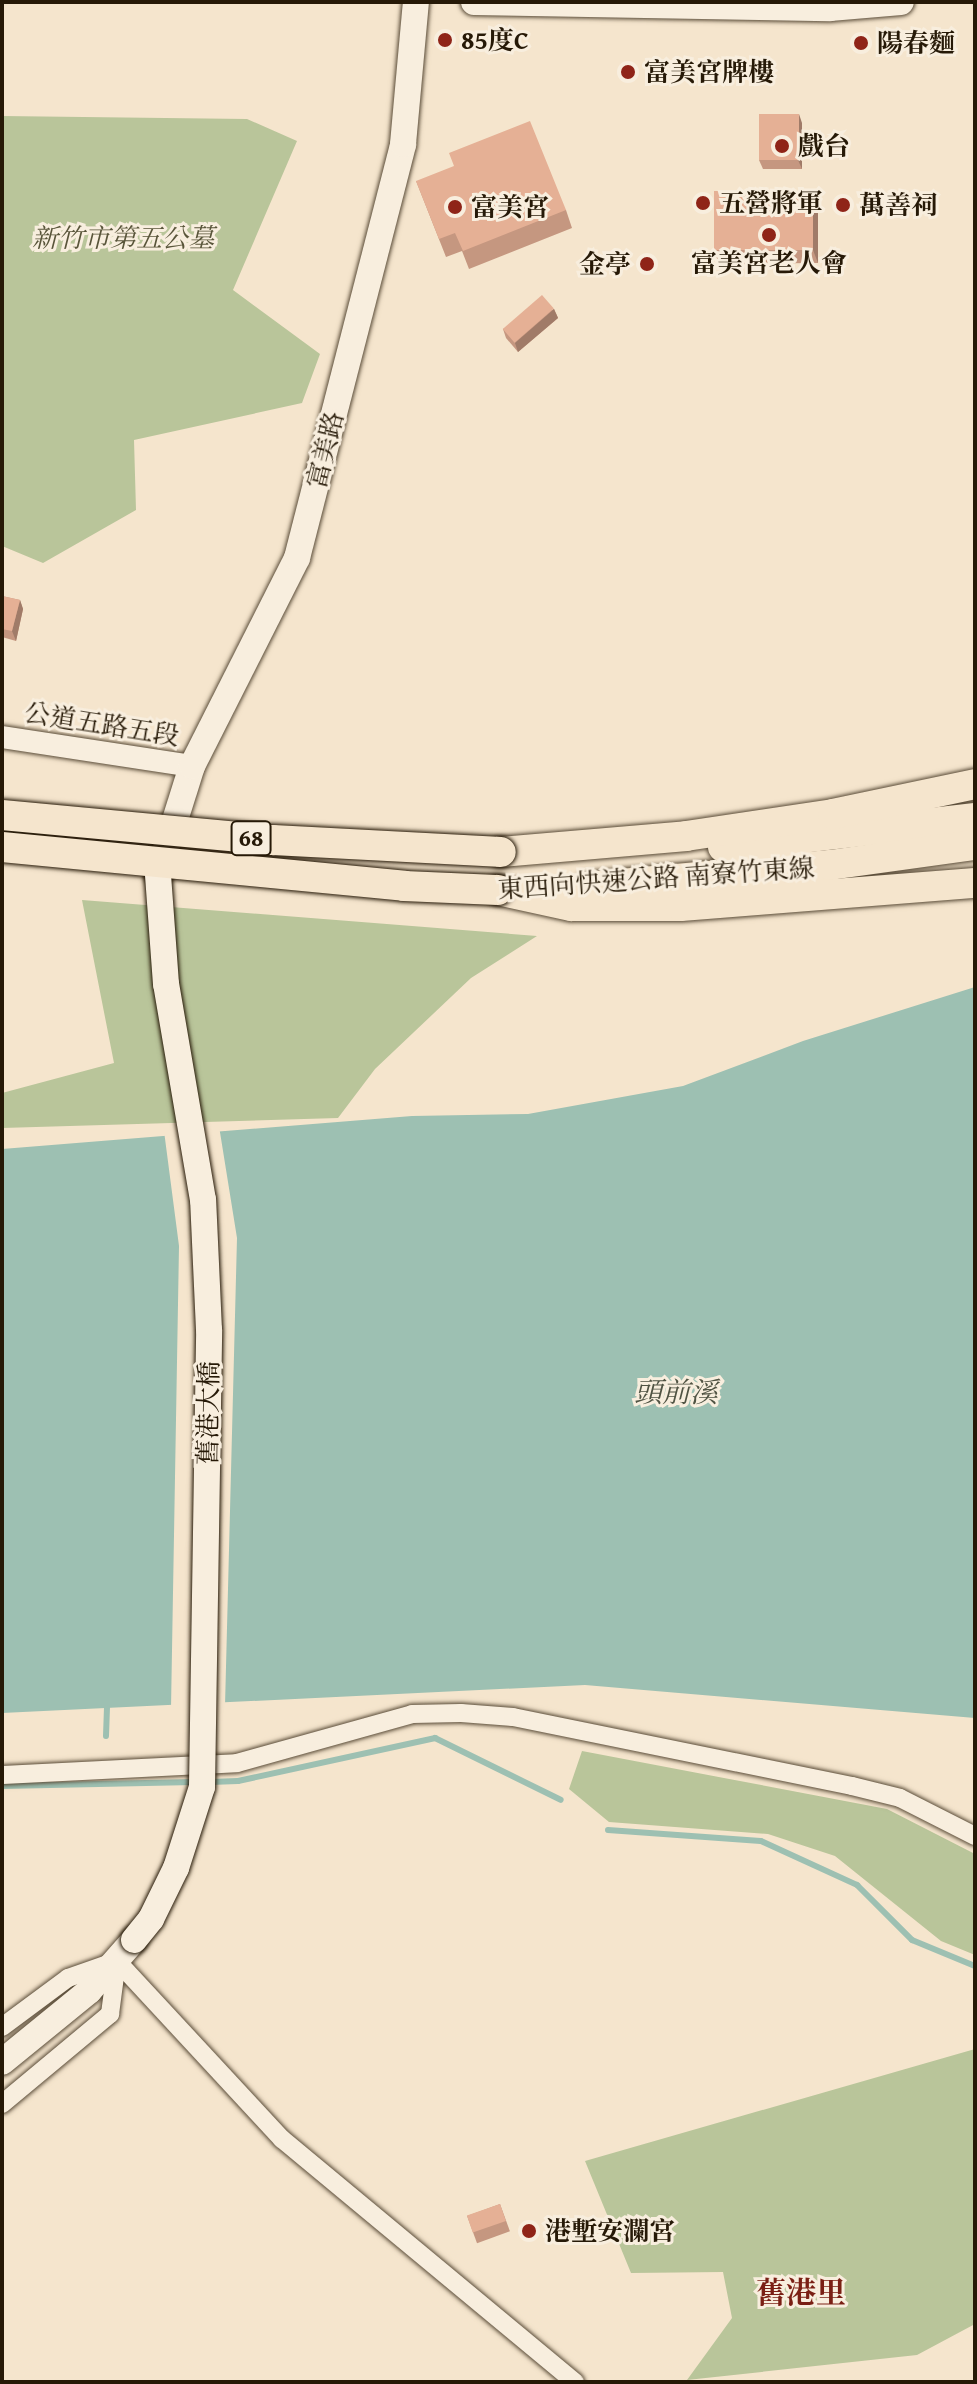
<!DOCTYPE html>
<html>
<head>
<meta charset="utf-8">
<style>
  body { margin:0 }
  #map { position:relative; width:977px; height:2384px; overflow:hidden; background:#f5e5cd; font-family:"Gentium Book Plus","Noto Serif TC",serif }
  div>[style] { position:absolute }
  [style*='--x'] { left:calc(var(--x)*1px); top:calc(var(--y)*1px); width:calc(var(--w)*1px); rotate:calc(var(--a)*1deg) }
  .green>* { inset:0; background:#b9c59a }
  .water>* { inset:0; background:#9dc0b2 }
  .pier>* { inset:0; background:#f5e5cd }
  .stream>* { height:6px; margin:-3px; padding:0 3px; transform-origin:3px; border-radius:3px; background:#9dc0b2 }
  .roads { filter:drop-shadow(0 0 2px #5a4c38) drop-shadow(0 0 2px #5a4c38) }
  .minor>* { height:18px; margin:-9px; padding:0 9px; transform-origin:9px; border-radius:9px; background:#f8eede }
  .tertiary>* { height:22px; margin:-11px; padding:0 11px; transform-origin:11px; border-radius:11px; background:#f8eede }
  .secondary>* { height:26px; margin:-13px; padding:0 13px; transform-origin:13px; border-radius:13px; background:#f8eede }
  .trunk>* { height:30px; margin:-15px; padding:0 15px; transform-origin:15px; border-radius:15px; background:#f5e5cd }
  .bridges { filter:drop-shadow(0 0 2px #261907) drop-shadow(0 0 2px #261907) }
  .secondary-bridge>* { height:26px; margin:-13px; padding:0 13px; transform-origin:13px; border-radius:13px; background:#f8eede }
  .trunk-bridge>* { height:30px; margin:-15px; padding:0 15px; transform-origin:15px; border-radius:15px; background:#f5e5cd }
  .wall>* { inset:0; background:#c59780; transform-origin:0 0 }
  .shaded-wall>* { inset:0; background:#a07b68 }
  .building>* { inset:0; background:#e5b095; transform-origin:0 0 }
  .dots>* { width:22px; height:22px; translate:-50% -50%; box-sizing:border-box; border:4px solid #f8eede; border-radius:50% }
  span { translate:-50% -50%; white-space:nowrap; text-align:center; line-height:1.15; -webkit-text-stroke:6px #f8eede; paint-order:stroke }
  .shield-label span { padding:2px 6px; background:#f8eede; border:2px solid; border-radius:6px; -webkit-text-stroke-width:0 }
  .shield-label { font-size:24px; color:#261907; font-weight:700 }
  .poi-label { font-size:26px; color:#261907; font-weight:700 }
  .left { translate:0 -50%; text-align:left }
  .right { translate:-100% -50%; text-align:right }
  .park-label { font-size:26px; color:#59553a; font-style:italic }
  .street-label { font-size:26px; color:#261907 }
  .water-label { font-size:28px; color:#505343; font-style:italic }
  .quarter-label { font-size:30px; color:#7a1f14; font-weight:700 }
  .frame { position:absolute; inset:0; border:4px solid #261907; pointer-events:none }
</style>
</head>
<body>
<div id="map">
  <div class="green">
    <i style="clip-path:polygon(2px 116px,247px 119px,297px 141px,233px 290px,320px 354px,302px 403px,134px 440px,136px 510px,43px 563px,2px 546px)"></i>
    <i style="clip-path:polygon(82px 900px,537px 936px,471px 978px,375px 1069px,338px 1118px,2px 1128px,2px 1093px,114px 1063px)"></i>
    <i style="clip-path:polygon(582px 1751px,887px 1809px,975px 1854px,975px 1955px,941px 1941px,835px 1856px,768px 1834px,609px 1822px,569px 1789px)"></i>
    <i style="clip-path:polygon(975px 2049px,975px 2324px,917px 2355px,687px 2380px,732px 2318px,723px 2272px,631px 2273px,585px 2161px)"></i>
  </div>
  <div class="water">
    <i style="clip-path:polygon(975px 987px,975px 1718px,585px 1685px,2px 1713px,2px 1149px,412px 1116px,528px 1114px,683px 1086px,803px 1041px)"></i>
  </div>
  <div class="pier">
    <i style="clip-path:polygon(219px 1126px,237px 1238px,225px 1706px,171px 1708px,179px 1246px,164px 1131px)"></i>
  </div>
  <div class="stream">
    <i style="--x:106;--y:1736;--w:28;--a:-88"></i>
    <i style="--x:210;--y:1782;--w:28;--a:-2"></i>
    <i style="--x:238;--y:1781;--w:202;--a:-12.3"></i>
    <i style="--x:435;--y:1738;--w:140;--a:26.2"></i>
    <i style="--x:2;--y:1786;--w:192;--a:-1.2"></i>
    <i style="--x:608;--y:1830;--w:153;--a:4.1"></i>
    <i style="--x:761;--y:1841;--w:106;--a:24.6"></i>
    <i style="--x:857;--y:1885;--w:78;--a:45"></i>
    <i style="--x:912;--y:1940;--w:68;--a:22.4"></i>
  </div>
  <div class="roads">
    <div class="minor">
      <i style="--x:2;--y:1775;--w:235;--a:-2.9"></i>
      <i style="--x:237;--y:1763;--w:182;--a:-15.6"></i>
      <i style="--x:412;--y:1714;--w:49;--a:-1.2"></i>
      <i style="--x:461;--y:1713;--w:52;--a:4.4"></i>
      <i style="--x:513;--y:1717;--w:346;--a:11.5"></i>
      <i style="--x:852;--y:1786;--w:49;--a:14"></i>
      <i style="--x:900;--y:1798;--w:84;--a:26.9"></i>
      <i style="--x:117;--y:1961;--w:243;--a:47.2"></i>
      <i style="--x:282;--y:2139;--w:381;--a:39.7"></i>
      <i style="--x:2;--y:2027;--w:82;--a:-36.6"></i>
      <i style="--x:68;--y:1978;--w:46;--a:-19.2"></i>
      <i style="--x:2;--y:2104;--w:141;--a:-39.8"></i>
      <i style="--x:110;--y:2014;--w:53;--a:-82.5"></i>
    </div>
    <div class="tertiary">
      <i style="--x:2;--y:737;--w:192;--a:8.7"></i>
    </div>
    <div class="secondary">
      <i style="--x:474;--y:2;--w:356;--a:1"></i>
      <i style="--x:830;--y:8;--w:71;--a:-4.8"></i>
      <i style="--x:158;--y:874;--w:113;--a:-72.5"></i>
      <i style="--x:192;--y:766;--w:233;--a:-63.2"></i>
      <i style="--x:297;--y:558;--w:427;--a:-75.6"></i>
      <i style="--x:403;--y:144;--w:143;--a:-84.8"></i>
      <i style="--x:2;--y:2062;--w:112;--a:-39.2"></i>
      <i style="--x:89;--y:1991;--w:68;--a:-48.6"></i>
    </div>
    <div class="trunk">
      <i style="--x:723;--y:847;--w:254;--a:-6.6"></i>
      <i style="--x:501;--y:852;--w:186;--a:-4.9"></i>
      <i style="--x:686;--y:836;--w:149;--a:-8.5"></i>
      <i style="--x:833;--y:814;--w:145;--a:-11.9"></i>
      <i style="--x:588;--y:887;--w:243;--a:-5.2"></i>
      <i style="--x:830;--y:865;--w:146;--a:-7.9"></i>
      <i style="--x:498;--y:890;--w:75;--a:12.4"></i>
      <i style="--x:571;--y:906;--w:110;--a:0"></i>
      <i style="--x:681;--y:906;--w:295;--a:-4.5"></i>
    </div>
  </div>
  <div class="bridges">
    <div class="secondary-bridge">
      <i style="--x:134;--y:1940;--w:27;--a:-51"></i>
      <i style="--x:151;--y:1919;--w:57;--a:-63.9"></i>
      <i style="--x:176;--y:1868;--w:85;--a:-72.2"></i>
      <i style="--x:202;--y:1787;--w:457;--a:-89.1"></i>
      <i style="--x:209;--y:1330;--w:130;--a:-92.6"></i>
      <i style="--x:203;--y:1200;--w:219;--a:-99.7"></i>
      <i style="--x:166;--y:984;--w:110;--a:-94.2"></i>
    </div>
    <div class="trunk-bridge">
      <i style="--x:2;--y:815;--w:272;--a:5.3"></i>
      <i style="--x:273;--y:840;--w:228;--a:3"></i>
      <i style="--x:2;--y:847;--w:404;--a:5.5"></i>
      <i style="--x:404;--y:886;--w:94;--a:2.4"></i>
    </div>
  </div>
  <div class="wall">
    <i style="clip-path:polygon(802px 123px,802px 169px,763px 169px,759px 160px)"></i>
    <i style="clip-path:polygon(416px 181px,566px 210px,572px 228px,469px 269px,462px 251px,446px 257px)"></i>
    <i style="clip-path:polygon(813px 191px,818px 205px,818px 263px,719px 264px,714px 250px)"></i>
    <i style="clip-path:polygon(554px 309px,558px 318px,518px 352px,506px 338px,503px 329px)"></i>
    <i style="clip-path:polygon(2px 596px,20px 600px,23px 609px,16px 641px,2px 637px)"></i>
    <i style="left:500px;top:2204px;width:29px;height:35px;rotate:70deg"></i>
  </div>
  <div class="shaded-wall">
    <i style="clip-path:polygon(799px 114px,802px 123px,802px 169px,798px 160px)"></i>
    <i style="clip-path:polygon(813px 191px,818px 205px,818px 263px,813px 250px)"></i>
    <i style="clip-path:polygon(554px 309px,558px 318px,518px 352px,515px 343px)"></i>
    <i style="clip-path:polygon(20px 600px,23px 609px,16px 641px,12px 631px)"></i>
  </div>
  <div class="building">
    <i style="left:759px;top:114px;width:40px;height:46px"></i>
    <i style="clip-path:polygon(530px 121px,566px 210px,463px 251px,455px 233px,439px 239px,416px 181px,454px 166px,449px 153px)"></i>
    <i style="left:813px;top:191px;width:59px;height:99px;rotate:90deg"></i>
    <i style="left:542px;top:295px;width:18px;height:52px;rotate:49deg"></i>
    <i style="clip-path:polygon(2px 596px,20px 600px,12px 631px,2px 629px)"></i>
    <i style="left:500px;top:2204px;width:18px;height:35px;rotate:71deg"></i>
  </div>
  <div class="dots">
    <i style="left:445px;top:40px;background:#8f2418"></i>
    <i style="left:861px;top:43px;background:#8f2418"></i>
    <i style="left:628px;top:72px;background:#8f2418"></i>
    <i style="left:782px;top:146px;background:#8f2418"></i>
    <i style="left:703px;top:203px;background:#8f2418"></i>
    <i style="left:843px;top:205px;background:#8f2418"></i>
    <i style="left:455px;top:207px;background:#8f2418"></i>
    <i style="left:769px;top:235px;background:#8f2418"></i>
    <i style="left:647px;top:264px;background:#8f2418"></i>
    <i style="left:529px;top:2231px;background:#8f2418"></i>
  </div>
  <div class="shield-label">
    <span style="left:251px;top:838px">68</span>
  </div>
  <div class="poi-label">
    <span class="left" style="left:461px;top:40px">85度C</span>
    <span class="left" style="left:877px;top:43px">陽春麵</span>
    <span class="left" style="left:644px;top:72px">富美宮牌樓</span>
    <span class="left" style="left:798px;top:146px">戲台</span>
    <span class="left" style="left:719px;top:203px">五營將軍</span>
    <span class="left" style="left:859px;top:205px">萬善祠</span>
    <span class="left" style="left:471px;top:207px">富美宮</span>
    <span style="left:769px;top:263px">富美宮老人會</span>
    <span class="right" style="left:631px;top:264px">金亭</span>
    <span class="left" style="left:545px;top:2231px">港塹安瀾宮</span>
  </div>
  <div class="park-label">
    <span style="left:123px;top:238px">新竹市第五公墓</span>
  </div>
  <div class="street-label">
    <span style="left:325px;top:450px;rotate:-76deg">富美路</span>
    <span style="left:102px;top:724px;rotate:9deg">公道五路五段</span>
    <span style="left:656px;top:878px;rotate:-4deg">東西向快速公路 南寮竹東線</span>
    <span style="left:208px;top:1413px;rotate:-89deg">舊港大橋</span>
  </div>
  <div class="water-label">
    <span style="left:676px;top:1392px">頭前溪</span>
  </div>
  <div class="quarter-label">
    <span style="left:801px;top:2292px">舊港里</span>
  </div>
  <div class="frame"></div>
</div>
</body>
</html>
